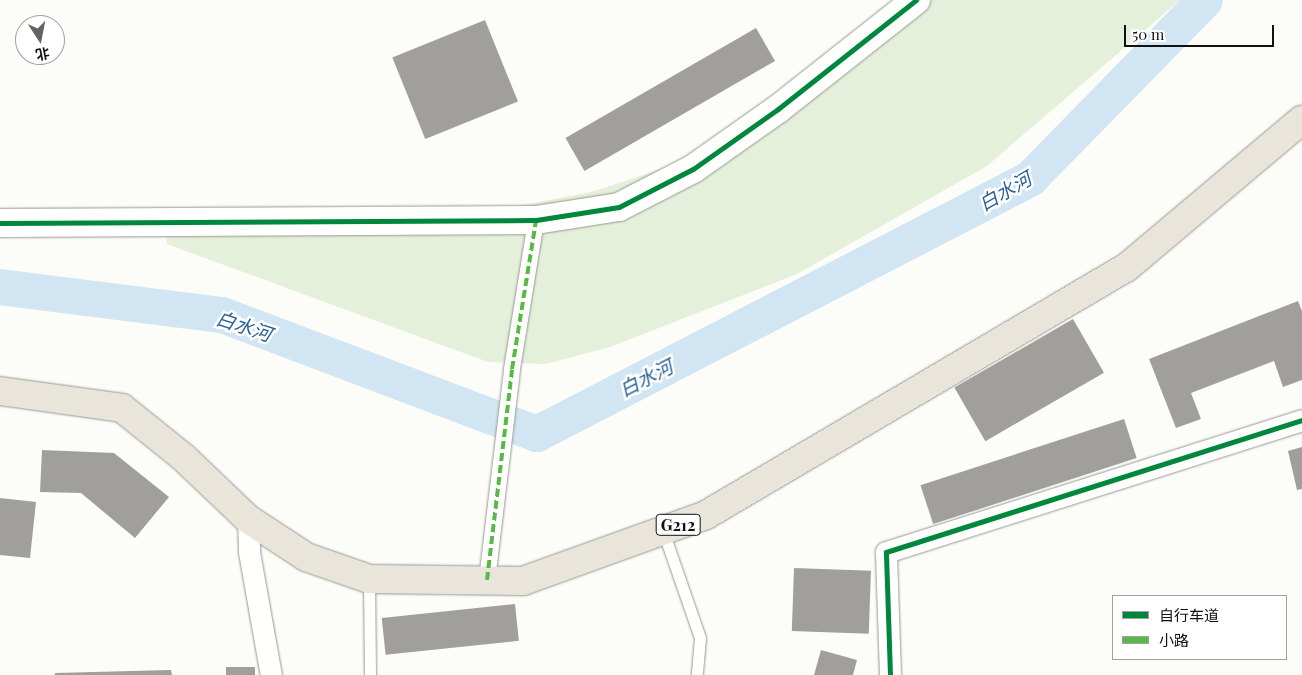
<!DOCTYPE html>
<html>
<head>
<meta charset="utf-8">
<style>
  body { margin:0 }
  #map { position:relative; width:1302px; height:675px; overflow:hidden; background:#fcfcf8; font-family:"Playfair Display","Noto Sans SC",serif }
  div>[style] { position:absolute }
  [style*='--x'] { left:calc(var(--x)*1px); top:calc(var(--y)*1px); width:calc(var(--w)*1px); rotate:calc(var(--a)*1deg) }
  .green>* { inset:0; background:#e5f0da }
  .river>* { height:36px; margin:-18px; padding:0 18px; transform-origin:18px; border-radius:18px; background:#d2e5f2 }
  .building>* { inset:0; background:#a09f9c; transform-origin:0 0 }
  .roads { filter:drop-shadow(0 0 1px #979795) drop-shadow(0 0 1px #979795) }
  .service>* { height:11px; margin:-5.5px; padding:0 5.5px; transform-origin:5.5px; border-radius:5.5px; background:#fffffe }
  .pedestrian>* { height:16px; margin:-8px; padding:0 8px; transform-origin:8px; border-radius:8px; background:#fffffe }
  .minor>* { height:21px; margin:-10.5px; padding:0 10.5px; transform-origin:10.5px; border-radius:10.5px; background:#fffffe }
  .tertiary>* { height:28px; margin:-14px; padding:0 14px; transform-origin:14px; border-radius:14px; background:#fffffe }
  .trunk>* { height:28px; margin:-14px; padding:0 14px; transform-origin:14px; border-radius:14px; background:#eae5db }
  .quiet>* { height:4px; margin-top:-2px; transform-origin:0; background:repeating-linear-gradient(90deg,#58b947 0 8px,transparent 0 12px) }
  .cycleway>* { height:5px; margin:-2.5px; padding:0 2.5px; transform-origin:2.5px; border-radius:2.5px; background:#00873e }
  span { translate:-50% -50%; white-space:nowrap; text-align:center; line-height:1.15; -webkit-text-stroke:5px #fff; paint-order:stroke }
  .shield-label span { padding:1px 4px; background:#fff; border:1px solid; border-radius:4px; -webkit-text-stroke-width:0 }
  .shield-label { font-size:16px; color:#111; font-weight:700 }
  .water-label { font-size:19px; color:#275f96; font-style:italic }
  .legend { position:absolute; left:1112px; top:595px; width:175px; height:65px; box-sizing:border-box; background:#fff; border:1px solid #a0a0a0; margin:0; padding:6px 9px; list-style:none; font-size:15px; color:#111 }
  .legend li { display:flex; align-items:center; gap:10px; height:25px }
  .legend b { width:25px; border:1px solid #a0a0a0 }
  .north { position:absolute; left:15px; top:15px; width:50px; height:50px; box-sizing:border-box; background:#fff; border:1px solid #a0a0a0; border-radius:50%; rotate:169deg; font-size:14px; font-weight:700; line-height:20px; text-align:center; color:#111 }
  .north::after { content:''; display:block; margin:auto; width:18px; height:22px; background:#636362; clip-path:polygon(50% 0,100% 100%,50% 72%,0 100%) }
  .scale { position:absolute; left:1124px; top:25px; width:150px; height:22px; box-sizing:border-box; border:2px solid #111; border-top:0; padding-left:6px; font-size:15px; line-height:18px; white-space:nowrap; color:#111; -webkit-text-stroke:4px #fff; paint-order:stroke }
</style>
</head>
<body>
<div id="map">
  <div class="green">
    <i style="clip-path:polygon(925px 0,1180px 0,987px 166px,797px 274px,610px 347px,546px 364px,488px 362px,167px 244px,164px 216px,466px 216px,591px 192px,680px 163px)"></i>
  </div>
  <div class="river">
    <i style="--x:0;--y:287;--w:224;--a:7.2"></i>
    <i style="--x:222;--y:315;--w:337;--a:20.7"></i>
    <i style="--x:537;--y:434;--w:555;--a:-27.35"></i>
    <i style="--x:1030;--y:179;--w:250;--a:-45.6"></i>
  </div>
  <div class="building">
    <i style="left:485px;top:20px;width:88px;height:100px;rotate:68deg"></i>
    <i style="left:756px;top:28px;width:38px;height:220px;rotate:60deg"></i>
    <i style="clip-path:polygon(1298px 301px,1302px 311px,1302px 380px,1283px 387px,1274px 361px,1191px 393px,1201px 419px,1176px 428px,1149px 359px)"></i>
    <i style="left:1073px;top:319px;width:62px;height:137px;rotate:60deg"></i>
    <i style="left:1124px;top:419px;width:41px;height:214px;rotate:72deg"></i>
    <i style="clip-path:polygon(1302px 447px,1302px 489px,1297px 490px,1288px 451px)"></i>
    <i style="clip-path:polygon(42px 450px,114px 453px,169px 497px,135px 538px,81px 493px,40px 492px)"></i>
    <i style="clip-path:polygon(0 498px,36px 502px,30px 558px,0 555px)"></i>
    <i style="left:794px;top:568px;width:77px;height:63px;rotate:2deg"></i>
    <i style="left:515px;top:604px;width:37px;height:134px;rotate:84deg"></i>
    <i style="clip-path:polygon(821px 650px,857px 660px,853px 675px,814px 675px)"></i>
    <i style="left:255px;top:667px;width:8px;height:29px;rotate:90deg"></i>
    <i style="clip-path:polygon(171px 670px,172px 675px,55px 675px,55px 673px)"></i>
  </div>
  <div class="roads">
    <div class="service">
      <i style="--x:663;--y:531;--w:113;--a:70.9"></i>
      <i style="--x:700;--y:638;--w:37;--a:95"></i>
      <i style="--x:369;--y:579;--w:96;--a:89.4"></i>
    </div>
    <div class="pedestrian">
      <i style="--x:487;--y:580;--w:212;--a:-83.2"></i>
      <i style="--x:512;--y:369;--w:151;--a:-80.8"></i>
    </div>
    <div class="minor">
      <i style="--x:248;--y:519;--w:33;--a:88"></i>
      <i style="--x:249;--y:552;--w:125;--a:79.9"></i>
      <i style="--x:890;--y:675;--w:123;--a:-91.9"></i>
      <i style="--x:886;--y:552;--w:436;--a:-17.6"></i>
    </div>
    <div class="tertiary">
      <i style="--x:0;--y:223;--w:536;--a:-0.32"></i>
      <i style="--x:536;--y:220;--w:84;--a:-8.9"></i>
      <i style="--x:619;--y:207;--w:83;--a:-27.2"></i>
      <i style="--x:693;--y:169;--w:104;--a:-35.2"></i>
      <i style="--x:778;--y:109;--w:176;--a:-38.3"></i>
    </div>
    <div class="trunk">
      <i style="--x:0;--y:391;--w:123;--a:7.9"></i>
      <i style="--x:122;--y:408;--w:78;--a:38.8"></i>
      <i style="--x:183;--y:457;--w:90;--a:43.6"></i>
      <i style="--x:248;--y:519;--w:69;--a:33.2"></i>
      <i style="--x:306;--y:557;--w:67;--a:19.2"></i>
      <i style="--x:369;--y:579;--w:154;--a:0.7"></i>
      <i style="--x:523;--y:581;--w:195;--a:-19.8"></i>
      <i style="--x:706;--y:515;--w:487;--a:-30.5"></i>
      <i style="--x:1126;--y:268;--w:230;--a:-40.1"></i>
    </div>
  </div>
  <div class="quiet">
    <i style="--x:487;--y:580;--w:212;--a:-83.2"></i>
    <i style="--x:512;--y:369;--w:151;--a:-80.8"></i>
  </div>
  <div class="cycleway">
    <i style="--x:0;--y:223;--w:536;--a:-0.32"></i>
    <i style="--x:536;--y:220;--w:84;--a:-8.9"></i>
    <i style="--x:619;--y:207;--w:83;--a:-27.2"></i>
    <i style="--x:693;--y:169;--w:104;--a:-35.2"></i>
    <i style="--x:778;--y:109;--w:176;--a:-38.3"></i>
    <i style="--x:890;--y:675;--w:123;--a:-91.9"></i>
    <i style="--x:886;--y:552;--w:436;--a:-17.6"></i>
  </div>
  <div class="shield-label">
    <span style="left:678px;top:525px">G212</span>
  </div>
  <div class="water-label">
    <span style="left:1005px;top:191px;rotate:-30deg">白水河</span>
    <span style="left:244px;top:326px;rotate:18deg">白水河</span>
    <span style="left:646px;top:378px;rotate:-27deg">白水河</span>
  </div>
  <ul class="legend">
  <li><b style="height:6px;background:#00873e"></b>自行车道</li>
  <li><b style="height:6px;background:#58b947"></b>小路</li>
  </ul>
  <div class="north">北</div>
  <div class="scale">50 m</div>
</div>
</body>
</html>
